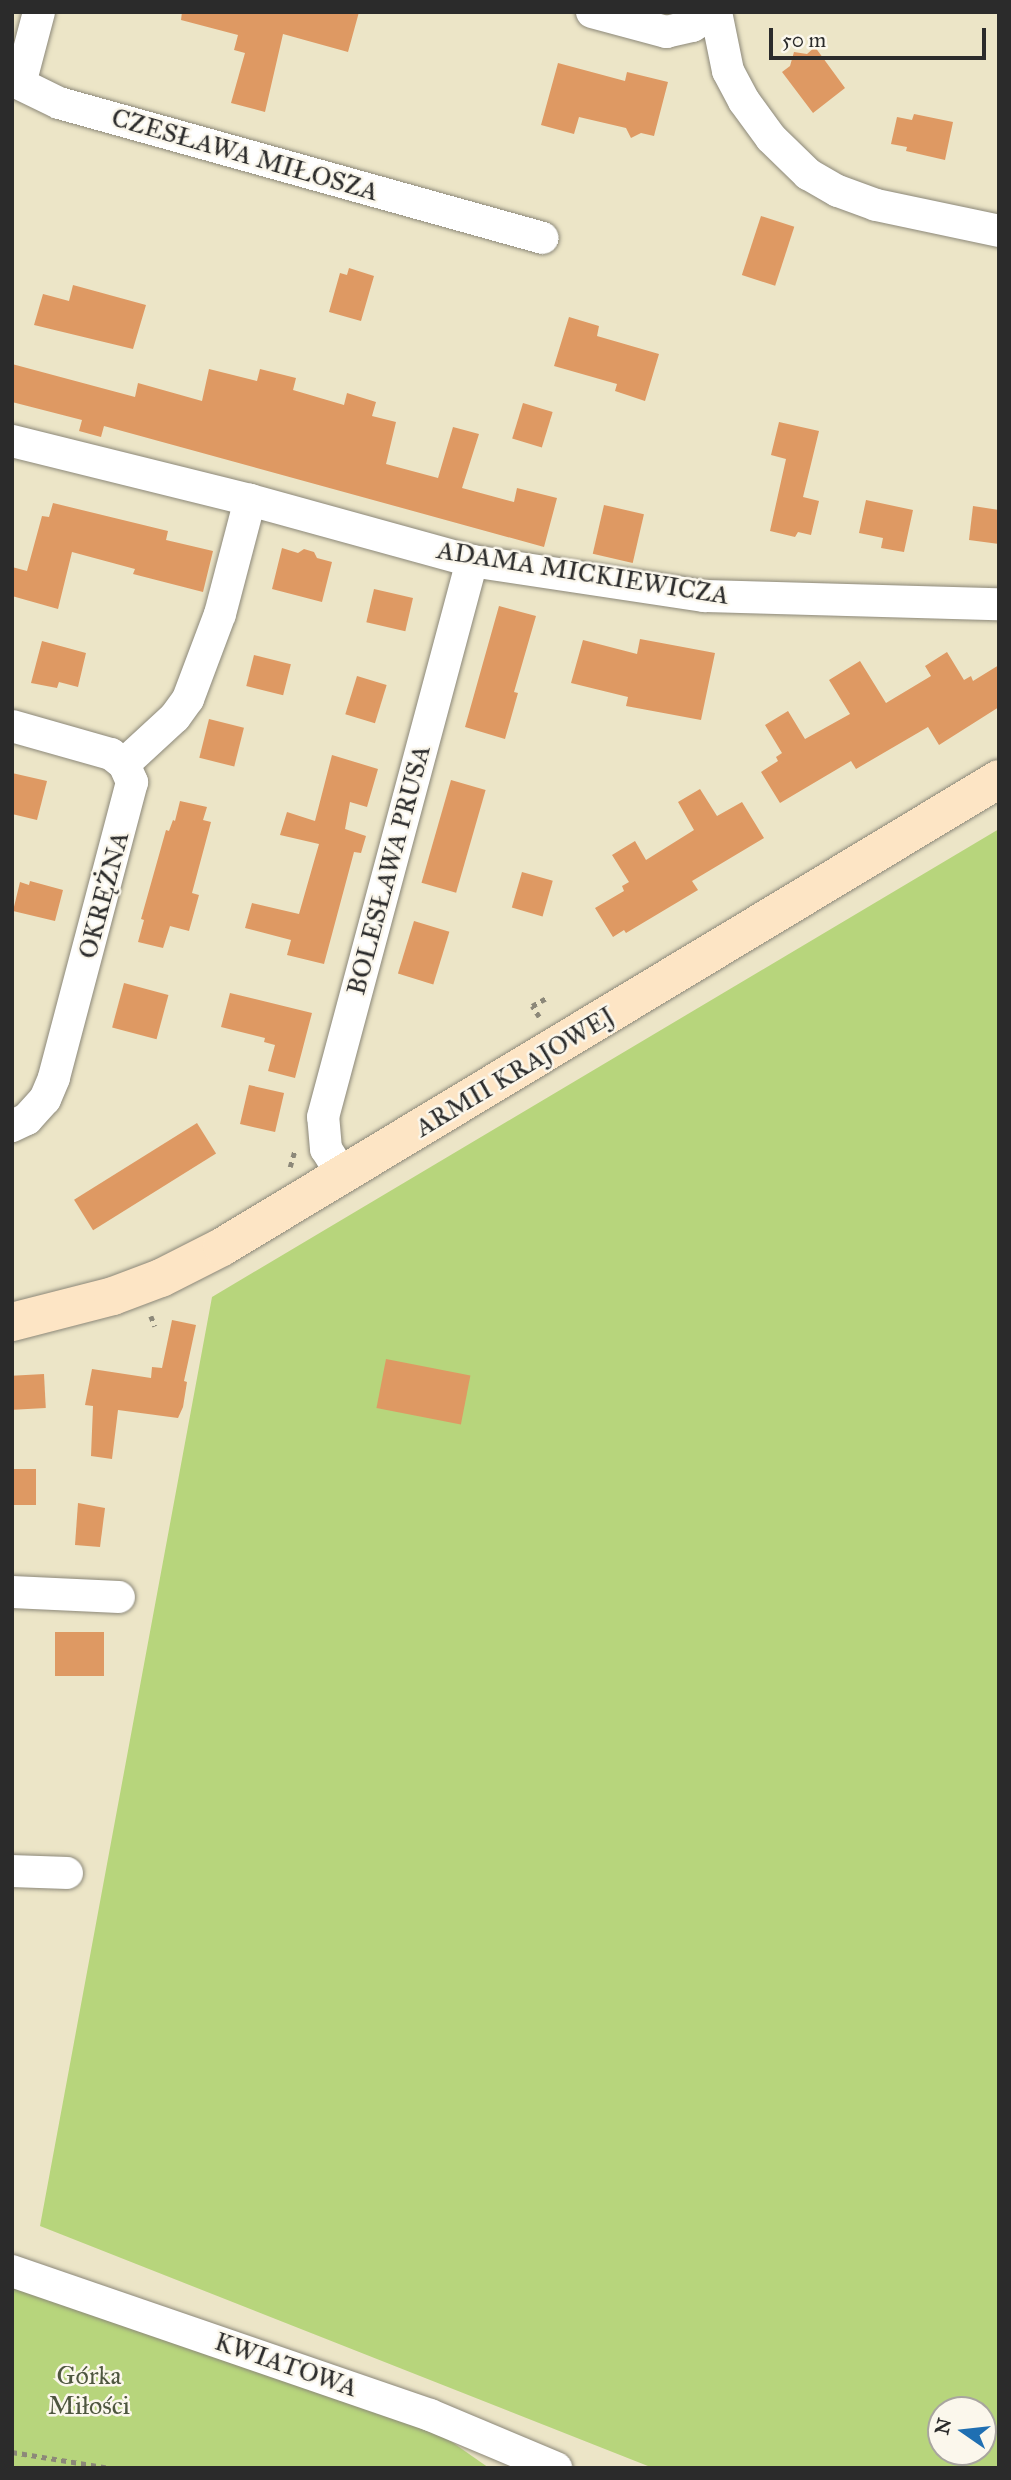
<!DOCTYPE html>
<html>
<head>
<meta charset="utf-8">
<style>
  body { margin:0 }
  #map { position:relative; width:1011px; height:2480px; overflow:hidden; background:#ece5c7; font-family:"IM FELL Great Primer",serif }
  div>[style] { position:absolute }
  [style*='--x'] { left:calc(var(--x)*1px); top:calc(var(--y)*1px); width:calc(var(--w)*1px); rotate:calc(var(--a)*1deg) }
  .green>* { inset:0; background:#b7d57c }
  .building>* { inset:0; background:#de9963; transform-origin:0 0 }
  .path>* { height:4.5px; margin-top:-2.25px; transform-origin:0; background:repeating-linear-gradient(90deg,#8c8879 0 5px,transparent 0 10px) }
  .roads { filter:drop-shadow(0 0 2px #8c8879) drop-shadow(0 0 2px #8c8879) }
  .street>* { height:32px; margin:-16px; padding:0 16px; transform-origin:16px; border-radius:16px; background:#fff }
  .secondary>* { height:38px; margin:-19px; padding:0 19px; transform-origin:19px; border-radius:19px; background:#fde5c5 }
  span { translate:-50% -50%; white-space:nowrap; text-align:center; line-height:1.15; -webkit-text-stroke:5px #fbf7ec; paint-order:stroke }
  .street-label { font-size:26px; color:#2b2b2b }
  .park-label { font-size:26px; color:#4e563f }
  .frame { position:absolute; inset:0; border:14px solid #2b2b2b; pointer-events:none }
  .north { position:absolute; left:927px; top:2396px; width:70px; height:70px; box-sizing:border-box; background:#fbf7ec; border:2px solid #a8a59f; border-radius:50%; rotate:284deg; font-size:19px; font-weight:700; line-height:28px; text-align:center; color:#2b2b2b }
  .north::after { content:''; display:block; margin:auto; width:24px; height:32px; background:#1f6fb2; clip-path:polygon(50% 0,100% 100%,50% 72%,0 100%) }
  .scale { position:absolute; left:769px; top:28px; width:217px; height:32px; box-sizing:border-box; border:4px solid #2b2b2b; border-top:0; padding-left:9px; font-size:21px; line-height:24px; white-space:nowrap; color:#2b2b2b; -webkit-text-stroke:5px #fbf7ec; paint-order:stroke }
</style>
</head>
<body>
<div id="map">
  <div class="green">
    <i style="clip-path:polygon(evenodd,999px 829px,999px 2468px,653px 2468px,40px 2226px,212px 1297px,999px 829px,941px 2410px,983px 2410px,983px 2452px,941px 2452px,941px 2410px)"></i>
    <i style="clip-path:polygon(12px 2286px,422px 2421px,489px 2468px,12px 2468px)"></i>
  </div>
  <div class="building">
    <i style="clip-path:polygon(182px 12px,359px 12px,348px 52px,283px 34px,265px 112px,231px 103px,245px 53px,234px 50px,238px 35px,181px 20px)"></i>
    <i style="clip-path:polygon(815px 47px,845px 88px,813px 113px,782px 72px,790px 66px,794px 52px,807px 54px)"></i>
    <i style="clip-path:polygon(558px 63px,625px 81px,627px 72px,668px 82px,654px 136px,641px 133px,631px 138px,626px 128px,579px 117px,574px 134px,541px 125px)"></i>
    <i style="clip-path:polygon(914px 114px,953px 122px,945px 160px,906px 151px,907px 147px,891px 144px,897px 117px,912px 120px)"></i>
    <i style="left:761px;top:216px;width:35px;height:62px;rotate:18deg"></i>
    <i style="clip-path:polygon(349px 268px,374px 276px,361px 321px,329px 312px,340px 273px,347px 275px)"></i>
    <i style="clip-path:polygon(73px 285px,146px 305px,133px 349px,34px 325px,43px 294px,69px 301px)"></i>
    <i style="clip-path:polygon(569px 317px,599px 326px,597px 336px,659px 354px,645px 401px,615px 391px,617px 384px,554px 366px)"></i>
    <i style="clip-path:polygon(12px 364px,135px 397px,138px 383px,202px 401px,209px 369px,257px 381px,260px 369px,296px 378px,293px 390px,344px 405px,347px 393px,376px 402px,372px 416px,396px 422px,386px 464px,438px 478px,453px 427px,479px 434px,462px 488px,514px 502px,517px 488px,557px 498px,544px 547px,104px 426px,101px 437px,79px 431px,82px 420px,12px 402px)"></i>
    <i style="left:523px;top:403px;width:31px;height:37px;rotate:17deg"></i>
    <i style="clip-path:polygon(779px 422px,819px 431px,803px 497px,819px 501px,811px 535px,798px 532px,795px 537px,770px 531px,786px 459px,771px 455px)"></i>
    <i style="clip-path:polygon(866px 500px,913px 510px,904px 552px,881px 548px,883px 538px,859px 533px)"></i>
    <i style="clip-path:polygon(53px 503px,168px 531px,166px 540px,213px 551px,203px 592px,133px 574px,135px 569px,72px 552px,58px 609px,12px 596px,12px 567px,27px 571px,42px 516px,49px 517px)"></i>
    <i style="left:604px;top:505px;width:41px;height:50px;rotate:13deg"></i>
    <i style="clip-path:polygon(973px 506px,999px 510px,999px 544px,969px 540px)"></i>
    <i style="clip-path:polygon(282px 548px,298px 553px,304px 549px,314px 552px,317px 558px,332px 562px,322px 602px,272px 589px)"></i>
    <i style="left:374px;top:589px;width:40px;height:34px;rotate:13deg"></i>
    <i style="clip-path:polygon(499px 606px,536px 616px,514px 692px,518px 693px,505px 739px,465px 727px)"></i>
    <i style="clip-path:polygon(640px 639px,715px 653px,701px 720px,626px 706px,628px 697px,571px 683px,583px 640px,637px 654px)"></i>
    <i style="clip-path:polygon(42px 641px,86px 653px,78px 687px,59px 682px,57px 688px,31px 683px)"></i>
    <i style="clip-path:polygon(947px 652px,964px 680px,971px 676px,973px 681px,999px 665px,999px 707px,939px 745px,928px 727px,856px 769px,851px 761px,780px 803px,761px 772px,778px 761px,776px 757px,782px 753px,765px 725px,788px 711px,805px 739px,850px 714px,829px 680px,860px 661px,886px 703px,931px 676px,925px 666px)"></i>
    <i style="left:254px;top:655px;width:38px;height:32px;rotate:14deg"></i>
    <i style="left:357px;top:676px;width:31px;height:40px;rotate:17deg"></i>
    <i style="left:209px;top:719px;width:36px;height:40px;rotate:14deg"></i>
    <i style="clip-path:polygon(332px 755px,378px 769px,367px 807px,350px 802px,345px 829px,366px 836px,361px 853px,354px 852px,324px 964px,287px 955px,291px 940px,245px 928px,252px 903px,299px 914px,319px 844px,280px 835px,287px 812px,315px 821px)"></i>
    <i style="clip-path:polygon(12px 773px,47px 781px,37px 820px,12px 814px)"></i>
    <i style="left:451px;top:780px;width:36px;height:107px;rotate:16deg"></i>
    <i style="clip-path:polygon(700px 789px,717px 816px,742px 802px,764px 838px,692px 881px,698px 890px,626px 933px,624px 930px,613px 937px,595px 908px,624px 891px,622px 886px,629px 882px,612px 855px,635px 841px,646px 860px,694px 830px,678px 802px)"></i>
    <i style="clip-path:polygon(180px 801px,207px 807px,203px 820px,211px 822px,192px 893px,199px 895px,189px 931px,170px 926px,163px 948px,138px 942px,144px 920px,141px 919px,166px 830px,169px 831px,173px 820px,175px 821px)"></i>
    <i style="left:522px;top:872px;width:32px;height:37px;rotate:16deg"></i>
    <i style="clip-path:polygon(30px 881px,63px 890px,55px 921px,13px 911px,20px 882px,29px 885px)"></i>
    <i style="left:414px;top:921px;width:37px;height:55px;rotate:17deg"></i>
    <i style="left:124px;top:983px;width:46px;height:46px;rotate:15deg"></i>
    <i style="clip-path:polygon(230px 993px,312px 1013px,295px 1078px,268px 1071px,275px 1045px,264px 1042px,265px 1038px,221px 1027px)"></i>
    <i style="left:249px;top:1085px;width:36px;height:40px;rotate:13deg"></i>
    <i style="left:197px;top:1123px;width:36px;height:145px;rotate:58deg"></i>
    <i style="clip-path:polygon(172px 1320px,196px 1325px,184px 1381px,187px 1382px,183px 1407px,178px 1418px,118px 1410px,112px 1459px,91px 1456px,93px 1406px,85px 1405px,92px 1369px,151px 1378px,152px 1367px,162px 1368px)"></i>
    <i style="left:386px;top:1359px;width:86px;height:50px;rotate:11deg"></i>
    <i style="left:44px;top:1374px;width:34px;height:32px;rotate:87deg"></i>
    <i style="left:36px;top:1469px;width:36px;height:24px;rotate:90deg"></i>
    <i style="clip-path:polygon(78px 1503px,105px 1508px,100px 1547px,75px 1545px)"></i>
    <i style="left:55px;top:1632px;width:49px;height:44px"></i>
  </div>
  <div class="path">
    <i style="--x:539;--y:1017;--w:13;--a:-122"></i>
    <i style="--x:532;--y:1006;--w:18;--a:-29"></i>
    <i style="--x:290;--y:1167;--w:19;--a:-74"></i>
    <i style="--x:151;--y:1316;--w:11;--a:68"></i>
    <i style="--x:12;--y:2452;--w:99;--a:9.3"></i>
  </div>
  <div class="roads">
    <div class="street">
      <i style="--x:39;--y:12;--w:74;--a:104.8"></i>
      <i style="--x:20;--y:84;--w:43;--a:26"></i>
      <i style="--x:59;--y:103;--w:502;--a:15.59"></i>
      <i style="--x:592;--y:12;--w:77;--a:15.1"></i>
      <i style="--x:666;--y:32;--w:27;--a:-13"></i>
      <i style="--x:692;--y:26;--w:27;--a:-31"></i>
      <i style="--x:716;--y:12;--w:60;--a:78.5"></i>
      <i style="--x:728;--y:71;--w:34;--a:62"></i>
      <i style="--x:744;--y:101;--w:46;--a:53.9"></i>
      <i style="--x:771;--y:138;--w:52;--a:44.2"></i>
      <i style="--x:808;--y:174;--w:34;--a:30"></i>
      <i style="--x:838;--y:191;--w:40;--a:20.2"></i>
      <i style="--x:876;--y:205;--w:126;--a:11.9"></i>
      <i style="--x:12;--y:441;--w:245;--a:13.9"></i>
      <i style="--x:250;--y:500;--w:230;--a:15.4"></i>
      <i style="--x:472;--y:561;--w:235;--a:8.6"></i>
      <i style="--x:704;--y:596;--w:295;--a:1.6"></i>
      <i style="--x:12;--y:726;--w:103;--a:15.8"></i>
      <i style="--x:111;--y:754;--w:16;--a:38"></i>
      <i style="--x:124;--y:764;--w:20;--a:66"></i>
      <i style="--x:132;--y:782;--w:306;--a:104.8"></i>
      <i style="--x:54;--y:1078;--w:23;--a:113"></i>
      <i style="--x:45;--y:1099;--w:27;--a:132"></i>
      <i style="--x:27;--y:1119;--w:17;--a:155"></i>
      <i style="--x:124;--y:764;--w:69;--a:-42.7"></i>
      <i style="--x:175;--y:717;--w:22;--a:-54"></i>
      <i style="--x:188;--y:699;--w:91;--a:-69.4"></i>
      <i style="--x:220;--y:614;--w:118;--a:-75.3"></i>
      <i style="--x:343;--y:1176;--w:32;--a:-122"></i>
      <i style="--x:326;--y:1149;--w:32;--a:-95"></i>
      <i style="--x:323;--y:1117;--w:576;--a:-75"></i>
      <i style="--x:12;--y:1592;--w:107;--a:2.7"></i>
      <i style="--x:12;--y:1871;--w:55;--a:2.1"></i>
      <i style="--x:12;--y:2271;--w:442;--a:19"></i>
      <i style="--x:430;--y:2415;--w:137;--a:22.8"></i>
    </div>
    <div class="secondary">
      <i style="--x:12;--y:1322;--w:104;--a:-14.4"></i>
      <i style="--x:113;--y:1296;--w:51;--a:-20.6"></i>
      <i style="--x:161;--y:1278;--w:68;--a:-26.9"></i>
      <i style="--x:222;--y:1247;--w:907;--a:-31.06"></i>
    </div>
  </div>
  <div class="street-label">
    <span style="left:245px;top:155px;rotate:16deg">CZESŁAWA MIŁOSZA</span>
    <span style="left:583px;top:573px;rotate:9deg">ADAMA MICKIEWICZA</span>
    <span style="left:389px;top:870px;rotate:-75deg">BOLESŁAWA PRUSA</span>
    <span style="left:104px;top:895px;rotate:-75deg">OKRĘŻNA</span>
    <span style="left:515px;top:1072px;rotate:-31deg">ARMII KRAJOWEJ</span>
    <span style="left:286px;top:2365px;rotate:19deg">KWIATOWA</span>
  </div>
  <div class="park-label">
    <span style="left:89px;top:2391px">Górka<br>Miłości</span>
  </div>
  <div class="frame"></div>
  <div class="north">N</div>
  <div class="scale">50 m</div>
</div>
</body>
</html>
